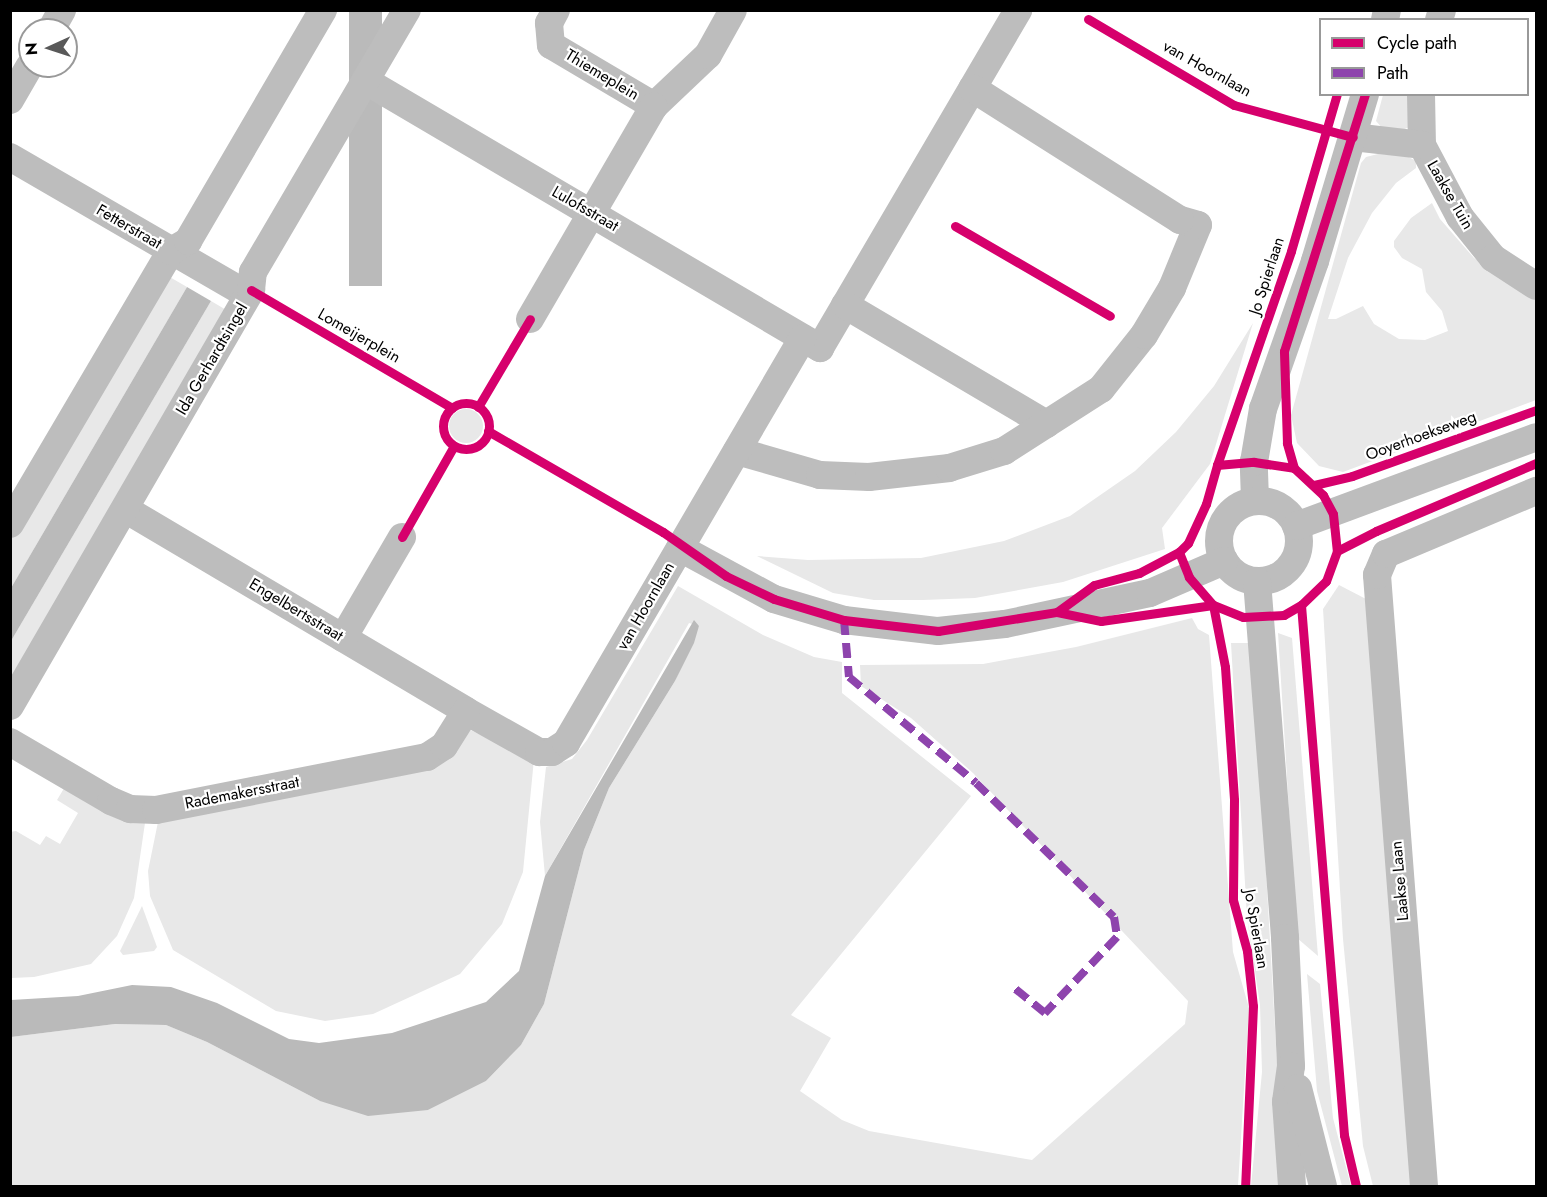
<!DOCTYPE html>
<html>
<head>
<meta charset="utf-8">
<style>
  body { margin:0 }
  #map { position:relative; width:1547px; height:1197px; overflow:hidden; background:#fff; font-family:Jost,sans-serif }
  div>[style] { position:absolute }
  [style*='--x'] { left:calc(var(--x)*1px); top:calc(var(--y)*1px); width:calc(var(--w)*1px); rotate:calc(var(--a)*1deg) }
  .green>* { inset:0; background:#e8e8e8 }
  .round { border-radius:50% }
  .water>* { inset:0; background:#bababa; transform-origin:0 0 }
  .minor>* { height:28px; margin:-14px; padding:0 14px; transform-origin:14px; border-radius:14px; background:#bdbdbd }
  .minor>.ring { margin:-14px; padding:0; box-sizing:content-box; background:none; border:28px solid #bdbdbd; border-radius:50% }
  .quiet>* { height:8px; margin-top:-4px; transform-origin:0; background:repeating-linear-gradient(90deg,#8e44ad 0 15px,transparent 0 23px) }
  .cycleway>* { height:9px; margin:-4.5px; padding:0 4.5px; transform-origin:4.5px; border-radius:4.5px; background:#d6006c }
  .cycleway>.ring { margin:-4.5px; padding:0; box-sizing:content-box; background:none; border:9px solid #d6006c; border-radius:50% }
  span { translate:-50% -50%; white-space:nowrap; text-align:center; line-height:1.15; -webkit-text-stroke:4.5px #fff; paint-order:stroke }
  .street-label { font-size:16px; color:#000 }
  .frame { position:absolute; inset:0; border:12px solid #000; pointer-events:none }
  .legend { position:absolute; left:1319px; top:18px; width:210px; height:78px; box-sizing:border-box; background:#fff; border:2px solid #999; margin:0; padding:8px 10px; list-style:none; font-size:18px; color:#000 }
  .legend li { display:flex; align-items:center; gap:12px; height:30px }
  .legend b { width:30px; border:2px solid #999 }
  .north { position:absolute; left:18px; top:18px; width:60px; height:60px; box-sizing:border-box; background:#fff; border:2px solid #999; border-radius:50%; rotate:267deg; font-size:16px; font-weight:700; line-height:24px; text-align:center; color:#000 }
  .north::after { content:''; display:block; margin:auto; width:21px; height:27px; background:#595959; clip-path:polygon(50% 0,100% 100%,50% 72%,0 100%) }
</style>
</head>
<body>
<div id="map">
  <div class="green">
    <i style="clip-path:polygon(1383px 95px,1408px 95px,1410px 127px,1396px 132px,1383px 129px,1376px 121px)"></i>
    <i style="clip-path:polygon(1378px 154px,1405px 155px,1416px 161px,1416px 168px,1396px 183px,1372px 213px,1348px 258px,1328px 319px,1336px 319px,1363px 306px,1374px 324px,1399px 339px,1425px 340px,1448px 331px,1442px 311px,1426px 292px,1422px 269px,1402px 258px,1394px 247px,1394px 241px,1411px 218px,1432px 203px,1440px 219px,1474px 258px,1536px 298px,1536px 400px,1343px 472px,1319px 466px,1297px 443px,1291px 415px,1361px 163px,1366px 157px)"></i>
    <i style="clip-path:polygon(168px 276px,187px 287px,11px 588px,11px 539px)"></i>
    <i style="clip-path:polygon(211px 301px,228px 311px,11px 687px,11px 641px)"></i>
    <i style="clip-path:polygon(1253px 323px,1210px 464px,1162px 528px,1165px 549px,1063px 582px,975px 598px,923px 600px,874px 600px,833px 593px,757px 556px,808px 560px,921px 558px,1004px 541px,1070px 516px,1135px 471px,1176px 432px,1214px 386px)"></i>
    <i class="round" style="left:449px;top:409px;width:34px;height:34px"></i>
    <i style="clip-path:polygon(1339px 585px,1366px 599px,1416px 1186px,1373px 1186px,1363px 1146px,1343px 939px,1323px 609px)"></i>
    <i style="clip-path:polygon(678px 586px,763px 635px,814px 657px,842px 662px,842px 693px,971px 796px,791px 1015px,831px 1038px,800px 1091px,842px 1120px,869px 1131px,1032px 1160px,1185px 1024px,1188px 1001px,973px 773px,911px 718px,861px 686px,860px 665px,983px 664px,1076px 647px,1192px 618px,1198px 629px,1209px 635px,1233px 952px,1249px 1008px,1238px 1186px,11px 1186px,11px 1037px,115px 1024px,166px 1025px,207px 1042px,320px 1101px,428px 1110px,486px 1081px,521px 1045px,544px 1004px,584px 850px,609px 788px,675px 681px,699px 626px,689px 623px,545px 876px,540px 822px,546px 767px,572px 759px,587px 740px)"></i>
    <i style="clip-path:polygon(1278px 633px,1292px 638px,1318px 956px,1297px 938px)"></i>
    <i style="clip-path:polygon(1231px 643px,1253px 643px,1284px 1186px,1251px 1186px,1262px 1072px,1260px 1005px,1247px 918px)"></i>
    <i style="clip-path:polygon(468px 729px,534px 759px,523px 872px,502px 924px,460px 974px,373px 1014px,325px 1021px,276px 1011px,173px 950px,150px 896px,148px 871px,159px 817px,438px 760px)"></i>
    <i style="clip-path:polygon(66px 785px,145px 823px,134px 898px,117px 936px,91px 964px,34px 977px,11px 978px,10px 832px,16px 831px,40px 845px,46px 836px,60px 844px,78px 813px,57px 800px)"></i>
    <i style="clip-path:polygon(142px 906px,157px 947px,154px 951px,123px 955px,120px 951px)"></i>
    <i style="clip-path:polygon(1307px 974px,1320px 984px,1333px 1118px,1351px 1186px,1342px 1186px,1317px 1091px)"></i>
  </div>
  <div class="water">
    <i style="left:349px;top:11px;width:33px;height:275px"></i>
    <i style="clip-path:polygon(187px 287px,211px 301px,11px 641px,11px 588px)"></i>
    <i style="clip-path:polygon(694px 620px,699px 626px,694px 643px,675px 681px,609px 788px,584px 850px,544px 1004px,521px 1045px,486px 1081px,428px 1110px,368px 1116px,320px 1101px,207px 1042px,166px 1025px,115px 1024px,11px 1037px,11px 1000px,78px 996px,132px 985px,171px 987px,217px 1003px,289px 1039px,319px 1043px,392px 1033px,486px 1002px,519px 971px,545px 876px)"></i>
  </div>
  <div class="minor">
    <i style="--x:556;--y:10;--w:15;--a:118"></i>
    <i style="--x:549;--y:23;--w:22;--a:85"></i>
    <i style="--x:551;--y:45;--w:120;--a:30.6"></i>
    <i style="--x:654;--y:106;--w:74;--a:-43.4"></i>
    <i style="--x:708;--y:55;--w:51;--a:-60.9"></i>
    <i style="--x:1385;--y:20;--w:10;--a:-79"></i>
    <i style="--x:1439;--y:20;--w:10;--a:-73"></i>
    <i style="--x:51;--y:30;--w:23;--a:-61"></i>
    <i style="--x:366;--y:81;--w:527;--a:30.46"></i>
    <i style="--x:820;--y:348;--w:392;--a:-59.6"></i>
    <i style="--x:1421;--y:94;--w:51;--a:88.9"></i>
    <i style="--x:1422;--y:145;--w:81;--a:62.2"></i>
    <i style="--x:1460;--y:217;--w:53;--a:51.2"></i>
    <i style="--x:1493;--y:258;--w:51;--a:33.1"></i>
    <i style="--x:10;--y:100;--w:39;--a:-60"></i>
    <i style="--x:1353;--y:137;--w:69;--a:6.6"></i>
    <i style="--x:10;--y:157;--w:275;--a:30.1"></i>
    <i style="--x:845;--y:305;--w:234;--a:30.6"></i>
    <i style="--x:530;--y:319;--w:246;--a:-59.8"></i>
    <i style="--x:737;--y:451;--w:86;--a:16.1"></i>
    <i style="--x:820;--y:475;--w:49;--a:2.3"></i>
    <i style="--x:869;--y:477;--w:81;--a:-6.4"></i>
    <i style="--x:949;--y:468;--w:58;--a:-17.2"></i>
    <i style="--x:1004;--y:451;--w:115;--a:-32.6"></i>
    <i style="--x:1101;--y:389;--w:69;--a:-51.5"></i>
    <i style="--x:1144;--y:335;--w:55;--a:-59.2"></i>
    <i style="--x:1172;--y:288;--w:68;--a:-67.6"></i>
    <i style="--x:1198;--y:225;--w:19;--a:-164"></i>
    <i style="--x:1180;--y:220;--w:246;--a:-147.6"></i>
    <i style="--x:1255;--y:500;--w:38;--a:-92"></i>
    <i style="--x:1254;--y:462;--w:54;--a:-80.4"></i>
    <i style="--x:1263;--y:409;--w:157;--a:-70.6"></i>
    <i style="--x:1315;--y:261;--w:174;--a:-73.3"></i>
    <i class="ring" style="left:1219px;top:501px;width:52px;height:52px"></i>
    <i style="--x:125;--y:509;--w:396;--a:30.6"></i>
    <i style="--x:466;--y:711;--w:84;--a:29.3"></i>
    <i style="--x:539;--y:752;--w:13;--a:0"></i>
    <i style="--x:552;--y:752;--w:17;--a:-33"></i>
    <i style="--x:566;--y:743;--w:469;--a:-59.7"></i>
    <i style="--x:10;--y:524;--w:317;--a:-59.5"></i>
    <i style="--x:171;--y:251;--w:20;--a:-30"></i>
    <i style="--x:188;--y:241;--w:268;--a:-59.7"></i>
    <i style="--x:1296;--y:526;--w:256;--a:-20.3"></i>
    <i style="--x:680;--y:548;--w:107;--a:28.5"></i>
    <i style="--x:774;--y:599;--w:73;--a:16.7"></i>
    <i style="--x:844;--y:620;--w:95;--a:6.7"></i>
    <i style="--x:938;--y:631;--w:67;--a:-6"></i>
    <i style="--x:1005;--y:624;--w:148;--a:-12.1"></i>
    <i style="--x:1150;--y:593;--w:81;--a:-23.4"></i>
    <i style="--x:1257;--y:581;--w:358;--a:85.5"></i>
    <i style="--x:1285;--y:938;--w:128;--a:87.3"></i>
    <i style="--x:1291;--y:1066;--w:36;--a:98"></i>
    <i style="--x:1286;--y:1102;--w:84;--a:85.9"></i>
    <i style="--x:343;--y:638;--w:117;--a:-59.7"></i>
    <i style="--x:10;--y:706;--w:481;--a:-59.9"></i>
    <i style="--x:251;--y:290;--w:18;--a:-84"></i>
    <i style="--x:253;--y:272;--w:304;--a:-59.6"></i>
    <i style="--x:10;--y:742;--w:117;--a:30.3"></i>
    <i style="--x:111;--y:801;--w:21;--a:23"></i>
    <i style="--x:130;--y:809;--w:26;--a:2"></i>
    <i style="--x:156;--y:810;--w:276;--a:-11.1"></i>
    <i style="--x:427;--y:757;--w:20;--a:-33"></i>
    <i style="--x:444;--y:746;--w:41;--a:-57.8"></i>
    <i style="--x:1298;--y:1088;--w:101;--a:75.7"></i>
    <i style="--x:1424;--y:1186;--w:613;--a:-94.4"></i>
    <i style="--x:1377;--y:575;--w:23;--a:-67"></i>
    <i style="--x:1386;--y:554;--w:163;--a:-22.8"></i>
  </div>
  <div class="quiet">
    <i style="--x:844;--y:620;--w:57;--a:85"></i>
    <i style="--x:849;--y:677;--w:165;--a:39.8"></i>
    <i style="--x:976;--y:783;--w:192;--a:44.2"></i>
    <i style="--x:1114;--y:917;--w:20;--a:81"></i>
    <i style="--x:1117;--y:937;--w:105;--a:133.5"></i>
    <i style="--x:1045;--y:1013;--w:41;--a:-140.9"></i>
  </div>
  <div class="cycleway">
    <i style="--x:1088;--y:19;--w:169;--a:30.5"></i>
    <i style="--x:1234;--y:105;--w:123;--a:15.1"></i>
    <i style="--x:955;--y:226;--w:179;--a:30.1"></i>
    <i style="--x:251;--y:290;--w:233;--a:30.4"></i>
    <i class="ring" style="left:443px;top:403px;width:37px;height:37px"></i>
    <i style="--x:478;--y:407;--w:102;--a:-59.4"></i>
    <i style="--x:488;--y:431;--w:202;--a:30"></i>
    <i style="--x:663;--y:532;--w:77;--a:34.9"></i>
    <i style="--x:726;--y:576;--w:53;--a:25.6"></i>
    <i style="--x:774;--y:599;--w:73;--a:16.7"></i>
    <i style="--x:844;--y:620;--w:95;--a:6.7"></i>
    <i style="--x:938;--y:631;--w:121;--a:-9.1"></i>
    <i style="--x:1057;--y:612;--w:45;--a:11.6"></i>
    <i style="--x:1101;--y:621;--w:113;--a:-8.1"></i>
    <i style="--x:1217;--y:465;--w:37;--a:-5"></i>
    <i style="--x:1254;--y:462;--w:40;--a:8.5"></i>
    <i style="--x:1294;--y:468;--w:40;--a:43"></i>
    <i style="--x:1323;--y:495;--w:21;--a:62"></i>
    <i style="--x:1333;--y:514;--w:37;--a:84"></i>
    <i style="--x:1337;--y:551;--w:32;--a:110"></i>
    <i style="--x:1326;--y:581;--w:35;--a:136"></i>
    <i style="--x:1301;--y:605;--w:20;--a:150"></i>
    <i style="--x:1284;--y:615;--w:41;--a:177.2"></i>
    <i style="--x:1243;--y:617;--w:32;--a:-158"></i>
    <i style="--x:1213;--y:605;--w:37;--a:-131"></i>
    <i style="--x:1189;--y:577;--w:27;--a:-112"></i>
    <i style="--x:1179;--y:552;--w:13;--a:-45"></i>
    <i style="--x:1188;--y:543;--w:43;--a:-65.2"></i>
    <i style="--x:1206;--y:504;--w:41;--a:-74.2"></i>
    <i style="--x:1217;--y:465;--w:226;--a:-70.9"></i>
    <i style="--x:1291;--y:251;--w:164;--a:-73.7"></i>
    <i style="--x:1294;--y:468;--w:26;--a:-106"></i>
    <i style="--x:1287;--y:443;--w:92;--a:-91.9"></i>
    <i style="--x:1284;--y:351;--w:269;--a:-72.5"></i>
    <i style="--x:1314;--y:485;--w:39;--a:-13"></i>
    <i style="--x:1352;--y:476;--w:195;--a:-19.7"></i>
    <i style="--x:402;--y:537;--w:105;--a:-60.3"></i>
    <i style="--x:1337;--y:551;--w:44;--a:-27.1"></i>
    <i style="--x:1376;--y:531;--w:174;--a:-23"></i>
    <i style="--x:1213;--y:605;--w:63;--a:79"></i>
    <i style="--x:1225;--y:667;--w:133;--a:86.1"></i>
    <i style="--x:1234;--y:800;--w:100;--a:90.6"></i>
    <i style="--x:1233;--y:900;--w:53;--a:74.6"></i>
    <i style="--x:1247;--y:951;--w:55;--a:83.8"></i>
    <i style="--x:1253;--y:1006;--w:180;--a:92.5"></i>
    <i style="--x:1301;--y:605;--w:532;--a:85.36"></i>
    <i style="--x:1344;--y:1135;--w:52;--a:76.8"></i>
    <i style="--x:1057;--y:612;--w:46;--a:-36.1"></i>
    <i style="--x:1094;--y:585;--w:47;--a:-14.9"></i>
    <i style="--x:1139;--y:573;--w:45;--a:-27.7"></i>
  </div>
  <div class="street-label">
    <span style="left:1207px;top:69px;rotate:29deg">van Hoornlaan</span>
    <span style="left:602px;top:75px;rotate:31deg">Thiemeplein</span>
    <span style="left:1450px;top:195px;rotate:60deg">Laakse Tuin</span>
    <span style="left:585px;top:209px;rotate:30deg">Lulofsstraat</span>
    <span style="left:129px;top:227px;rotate:30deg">Fetterstraat</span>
    <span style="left:1267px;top:276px;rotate:-72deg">Jo Spierlaan</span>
    <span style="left:359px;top:336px;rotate:30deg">Lomeijerplein</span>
    <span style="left:212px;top:359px;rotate:-60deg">Ida Gerhardtsingel</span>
    <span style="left:1421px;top:436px;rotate:-20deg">Ooyerhoekseweg</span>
    <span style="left:646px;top:606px;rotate:-60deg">van Hoornlaan</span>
    <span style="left:296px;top:610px;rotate:31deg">Engelbertsstraat</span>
    <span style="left:242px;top:793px;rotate:-11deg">Rademakersstraat</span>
    <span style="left:1400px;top:881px;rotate:-95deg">Laakse Laan</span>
    <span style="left:1256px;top:929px;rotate:80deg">Jo Spierlaan</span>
  </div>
  <div class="frame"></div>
  <ul class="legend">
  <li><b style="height:8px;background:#d6006c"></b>Cycle path</li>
  <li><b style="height:8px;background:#8e44ad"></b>Path</li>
  </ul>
  <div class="north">N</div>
</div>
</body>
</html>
